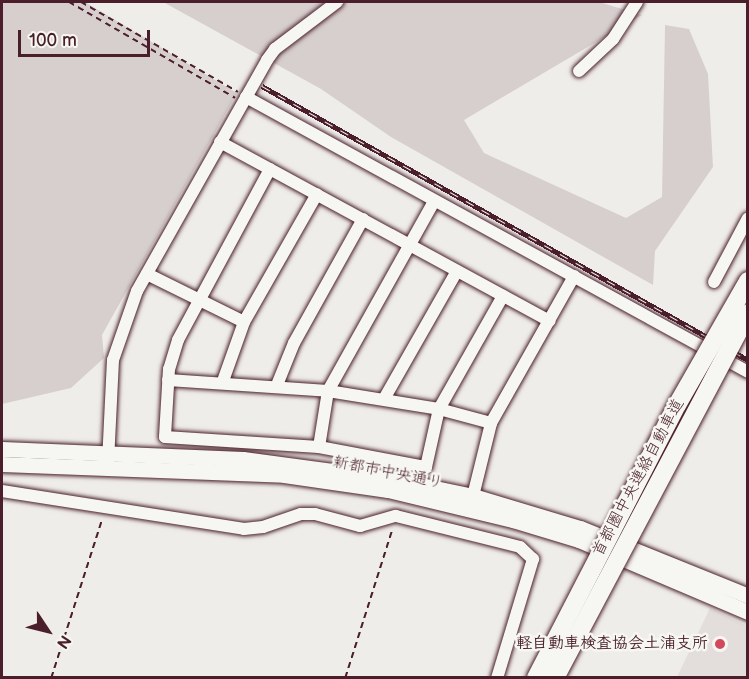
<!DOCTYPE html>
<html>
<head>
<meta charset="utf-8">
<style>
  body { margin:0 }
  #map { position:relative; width:749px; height:679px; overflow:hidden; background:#efedea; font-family:"Balsamiq Sans","Klee One",sans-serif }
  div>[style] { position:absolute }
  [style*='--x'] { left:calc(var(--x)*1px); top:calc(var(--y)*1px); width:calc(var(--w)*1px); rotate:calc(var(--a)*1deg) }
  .built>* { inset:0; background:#e3dedc }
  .green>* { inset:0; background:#d7cfce }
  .path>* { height:1.5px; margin-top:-0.75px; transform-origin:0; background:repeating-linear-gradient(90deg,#4a1f2b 0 6px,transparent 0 10.5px) }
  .roads { filter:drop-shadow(0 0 2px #4a1f2b) drop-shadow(0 0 2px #4a1f2b) }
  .minor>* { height:12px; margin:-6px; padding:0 6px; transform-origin:6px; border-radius:6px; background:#f6f6f2 }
  .major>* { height:15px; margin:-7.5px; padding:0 7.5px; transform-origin:7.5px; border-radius:7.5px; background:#f6f6f2 }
  .rail>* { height:5px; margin-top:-2.5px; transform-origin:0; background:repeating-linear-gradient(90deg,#f6f6f2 0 9px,#4a1f2b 0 18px); box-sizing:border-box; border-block:2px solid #4a1f2b }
  .bridges { filter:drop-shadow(0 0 2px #4a1f2b) drop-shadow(0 0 2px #4a1f2b) }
  .highway-bridge>* { height:18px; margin:-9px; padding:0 9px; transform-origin:9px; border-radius:9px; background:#f6f6f2 }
  .dots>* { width:16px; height:16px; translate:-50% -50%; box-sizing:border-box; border:3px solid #f6f6f2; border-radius:50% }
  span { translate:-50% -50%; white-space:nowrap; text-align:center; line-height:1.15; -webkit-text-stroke:5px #f6f6f2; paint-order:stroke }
  .street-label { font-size:16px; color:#4a1f2b }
  .poi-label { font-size:16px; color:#4a1f2b; font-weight:700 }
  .right { translate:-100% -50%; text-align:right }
  .frame { position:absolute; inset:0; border:3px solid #4a1f2b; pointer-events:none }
  .north { position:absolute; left:18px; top:601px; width:60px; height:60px; -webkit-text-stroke:4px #f6f6f2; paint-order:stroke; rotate:125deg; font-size:16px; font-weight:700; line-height:24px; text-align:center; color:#4a1f2b }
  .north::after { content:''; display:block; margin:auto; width:21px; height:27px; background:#4a1f2b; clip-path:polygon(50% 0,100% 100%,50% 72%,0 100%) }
  .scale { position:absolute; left:18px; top:30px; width:132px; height:27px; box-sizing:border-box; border:3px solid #4a1f2b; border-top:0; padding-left:8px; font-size:18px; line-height:21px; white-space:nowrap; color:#4a1f2b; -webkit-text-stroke:4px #f6f6f2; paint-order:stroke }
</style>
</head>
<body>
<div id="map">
  <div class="built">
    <i style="clip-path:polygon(710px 608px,747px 626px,747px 677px,677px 677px)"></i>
  </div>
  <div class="green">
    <i style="clip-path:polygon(2px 2px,85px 2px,237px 93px,102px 335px,104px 358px,71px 388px,2px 404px)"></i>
    <i style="clip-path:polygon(163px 2px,599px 2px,642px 15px,464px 120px,484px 153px,626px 218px,662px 197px,665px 25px,689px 29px,708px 74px,713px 167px,655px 251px,653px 285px,391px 137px,321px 89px)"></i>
  </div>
  <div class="path">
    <i style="--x:69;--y:2;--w:192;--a:30"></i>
    <i style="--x:81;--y:2;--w:181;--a:29.8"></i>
    <i style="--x:51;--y:678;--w:167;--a:-72.2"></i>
    <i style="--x:345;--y:678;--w:155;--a:-72.4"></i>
  </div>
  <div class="roads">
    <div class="minor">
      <i style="--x:579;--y:71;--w:47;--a:-43.3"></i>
      <i style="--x:613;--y:39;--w:44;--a:-57"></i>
      <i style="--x:246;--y:97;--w:572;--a:28.71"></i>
      <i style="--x:220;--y:142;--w:375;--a:28.5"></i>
      <i style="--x:270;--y:169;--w:194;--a:118.3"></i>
      <i style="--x:178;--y:340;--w:30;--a:107"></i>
      <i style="--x:169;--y:369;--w:68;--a:93.4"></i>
      <i style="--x:165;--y:437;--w:154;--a:3.7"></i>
      <i style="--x:319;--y:447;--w:109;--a:10.6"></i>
      <i style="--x:426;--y:467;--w:59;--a:-77.4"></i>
      <i style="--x:439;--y:409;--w:130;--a:-60.5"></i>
      <i style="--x:147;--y:274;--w:108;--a:26.3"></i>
      <i style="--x:714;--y:282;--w:72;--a:-62"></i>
      <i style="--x:168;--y:380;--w:160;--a:3.9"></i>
      <i style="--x:328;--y:391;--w:112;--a:9.2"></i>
      <i style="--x:439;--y:409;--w:54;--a:15.1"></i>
      <i style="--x:223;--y:381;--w:63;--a:-70.4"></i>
      <i style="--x:244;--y:322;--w:147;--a:-60.3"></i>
      <i style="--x:277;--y:385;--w:45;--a:-68"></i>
      <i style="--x:294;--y:343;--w:142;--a:-60.9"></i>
      <i style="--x:384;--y:399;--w:147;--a:-60.3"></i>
      <i style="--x:319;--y:447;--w:57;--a:-80.9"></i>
      <i style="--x:328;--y:391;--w:218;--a:-60.8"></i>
      <i style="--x:108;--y:462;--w:102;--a:-87.2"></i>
      <i style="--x:113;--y:360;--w:73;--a:-70.8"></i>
      <i style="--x:137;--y:291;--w:265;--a:-60.6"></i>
      <i style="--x:267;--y:60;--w:14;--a:-54"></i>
      <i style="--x:275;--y:49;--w:78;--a:-37.2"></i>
      <i style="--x:2;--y:491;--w:245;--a:8.9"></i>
      <i style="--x:244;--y:529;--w:19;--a:-6"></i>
      <i style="--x:263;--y:527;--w:40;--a:-18.9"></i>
      <i style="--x:301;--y:514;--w:14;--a:0"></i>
      <i style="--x:315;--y:514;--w:47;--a:14.9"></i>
      <i style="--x:360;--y:526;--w:37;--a:-16"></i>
      <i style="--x:396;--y:516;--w:128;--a:14"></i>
      <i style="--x:520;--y:547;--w:18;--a:43"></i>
      <i style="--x:533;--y:559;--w:124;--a:106.8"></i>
      <i style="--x:473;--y:496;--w:75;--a:-76.1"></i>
      <i style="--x:491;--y:423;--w:169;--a:-60.5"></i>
    </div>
    <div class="major">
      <i style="--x:2;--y:449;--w:241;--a:2.4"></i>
      <i style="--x:243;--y:459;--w:150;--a:7.6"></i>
      <i style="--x:392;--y:479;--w:83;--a:11.9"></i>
      <i style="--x:473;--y:496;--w:112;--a:16.7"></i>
      <i style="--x:580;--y:528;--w:181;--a:22"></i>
      <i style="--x:2;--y:464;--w:282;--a:2.2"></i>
      <i style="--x:284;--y:475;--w:105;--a:8.2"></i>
      <i style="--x:388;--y:490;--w:129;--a:13.5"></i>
      <i style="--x:513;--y:520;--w:69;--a:16.9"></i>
      <i style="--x:579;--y:540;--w:184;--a:23.1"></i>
    </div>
  </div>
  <div class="rail">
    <i style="--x:262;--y:86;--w:558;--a:29.41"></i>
  </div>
  <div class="bridges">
    <div class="highway-bridge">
      <i style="--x:536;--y:678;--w:307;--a:-62.7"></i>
      <i style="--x:677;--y:405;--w:143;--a:-60.2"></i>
      <i style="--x:555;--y:678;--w:413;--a:-62.1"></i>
    </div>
  </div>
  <div class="dots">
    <i style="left:720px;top:644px;background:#d1495b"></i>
  </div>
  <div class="street-label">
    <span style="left:388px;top:473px;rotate:11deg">新都市中央通り</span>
    <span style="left:639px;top:478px;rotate:-62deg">首都圏中央連絡自動車道</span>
  </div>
  <div class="poi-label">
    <span class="right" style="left:708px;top:644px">軽自動車検査協会土浦支所</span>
  </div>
  <div class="frame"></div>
  <div class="north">N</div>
  <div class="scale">100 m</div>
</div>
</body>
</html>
